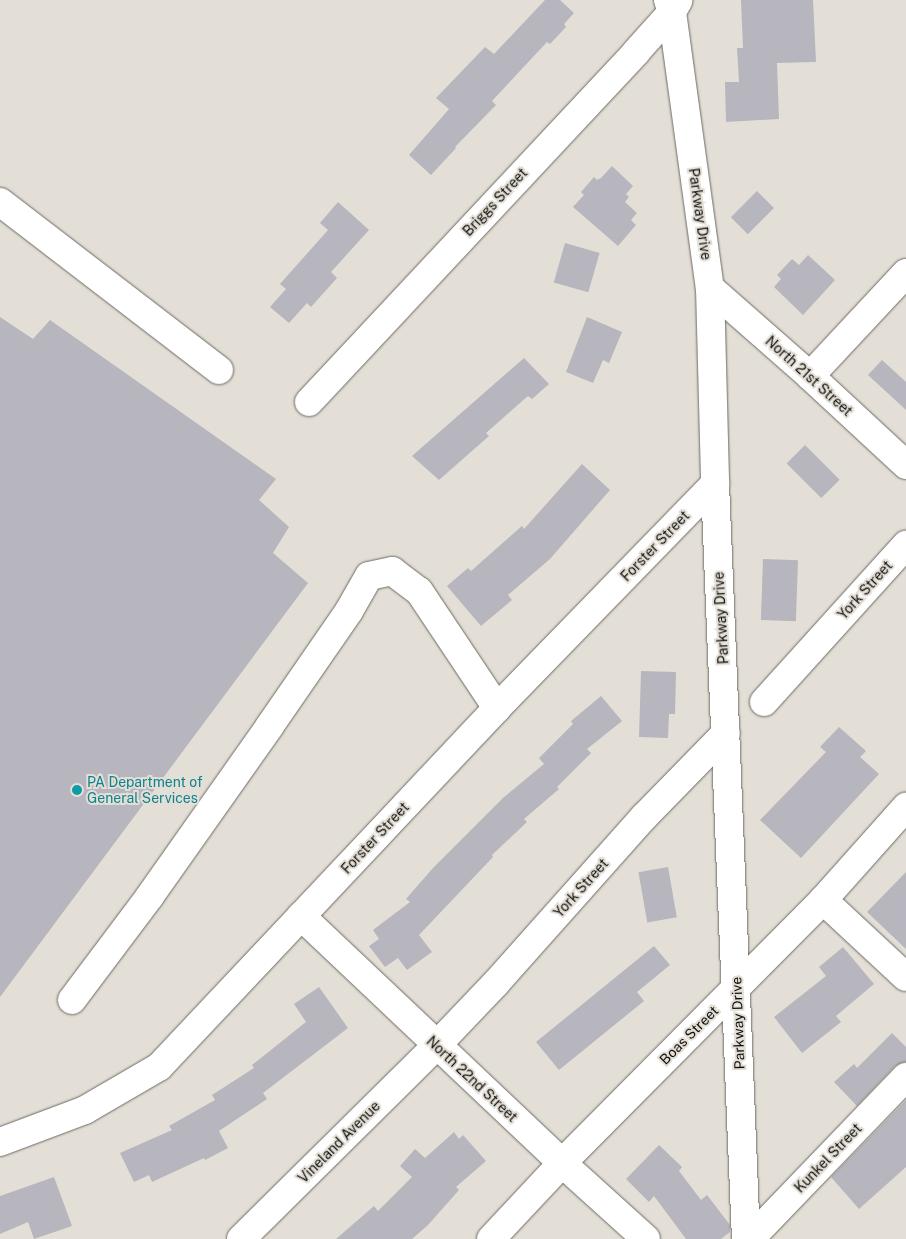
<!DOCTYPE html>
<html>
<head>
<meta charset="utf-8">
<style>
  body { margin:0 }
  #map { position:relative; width:906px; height:1239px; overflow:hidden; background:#e3dfd7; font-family:"Public Sans",sans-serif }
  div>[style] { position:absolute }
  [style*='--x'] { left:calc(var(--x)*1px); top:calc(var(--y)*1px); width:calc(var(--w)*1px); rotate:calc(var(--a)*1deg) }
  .building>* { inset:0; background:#b7b5bd; transform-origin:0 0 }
  .roads { filter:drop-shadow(0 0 1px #6d6962) drop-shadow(0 0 1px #6d6962) }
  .minor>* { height:28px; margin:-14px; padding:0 14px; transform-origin:14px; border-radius:14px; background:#fff }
  .dots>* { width:14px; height:14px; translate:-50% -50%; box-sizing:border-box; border:2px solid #e3dfd7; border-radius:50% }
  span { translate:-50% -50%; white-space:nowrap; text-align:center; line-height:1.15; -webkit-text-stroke:4px #e3dfd7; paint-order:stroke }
  .street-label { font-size:14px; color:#100e0c }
  .culture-label { font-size:14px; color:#0d838f }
  .left { translate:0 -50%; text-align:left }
</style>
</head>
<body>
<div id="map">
  <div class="building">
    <i style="clip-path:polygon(545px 0,560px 0,574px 13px,564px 24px,566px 27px,550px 44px,547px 42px,492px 101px,496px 105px,455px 147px,456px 148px,431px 175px,409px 155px,449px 109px,436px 98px,485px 47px,494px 54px)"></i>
    <i style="clip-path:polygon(741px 0,813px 0,816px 62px,777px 63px,779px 119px,726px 122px,725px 82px,739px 82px,737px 48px,743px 48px)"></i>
    <i style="clip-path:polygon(612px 166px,633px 186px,626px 194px,629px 197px,625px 202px,637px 213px,631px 220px,636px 225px,618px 246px,573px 207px,584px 195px,581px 192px,594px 177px,597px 180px,601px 178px)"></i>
    <i style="left:757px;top:191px;width:24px;height:37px;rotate:45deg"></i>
    <i style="clip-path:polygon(338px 202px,369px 230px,331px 272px,337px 278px,311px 307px,307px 303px,289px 323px,270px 307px,286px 289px,280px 284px,328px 230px,320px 223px)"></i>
    <i style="left:565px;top:243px;width:36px;height:41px;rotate:16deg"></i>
    <i style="clip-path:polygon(808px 255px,835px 280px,803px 315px,774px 287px,781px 279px,777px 275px,792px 259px,799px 265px)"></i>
    <i style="clip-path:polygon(0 317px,33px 339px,50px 320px,276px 479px,259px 500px,289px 527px,273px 553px,308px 583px,0 997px)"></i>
    <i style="clip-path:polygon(587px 317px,622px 332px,609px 363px,603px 360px,593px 383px,566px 372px)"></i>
    <i style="clip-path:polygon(524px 358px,549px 384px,532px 399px,528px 396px,486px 433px,489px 436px,439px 480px,412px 456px)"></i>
    <i style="clip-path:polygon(882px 360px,906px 382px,906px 410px,868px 375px)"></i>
    <i style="left:805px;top:445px;width:49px;height:26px;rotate:45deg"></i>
    <i style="clip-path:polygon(582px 464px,610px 490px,550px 559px,508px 595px,512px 600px,481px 626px,447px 586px,468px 568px,471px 571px,522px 526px,524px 529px)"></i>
    <i style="left:763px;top:559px;width:35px;height:61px;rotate:2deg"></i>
    <i style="clip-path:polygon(641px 671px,676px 672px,675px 714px,669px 714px,668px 738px,639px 737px)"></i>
    <i style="clip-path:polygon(601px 696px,622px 721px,587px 749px,591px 753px,557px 787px,559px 789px,524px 819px,527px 822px,492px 855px,493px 857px,419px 935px,432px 952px,407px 970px,398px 958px,385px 967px,369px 946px,379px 939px,373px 930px,410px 902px,406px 899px,433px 868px,503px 798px,544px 764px,539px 758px,573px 724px,571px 721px)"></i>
    <i style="clip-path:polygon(839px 727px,866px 751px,860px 757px,879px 774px,801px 858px,760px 820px,826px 752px,820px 747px)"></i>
    <i style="left:668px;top:867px;width:51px;height:30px;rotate:80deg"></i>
    <i style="clip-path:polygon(906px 872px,906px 949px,867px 912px)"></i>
    <i style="clip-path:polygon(654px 946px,670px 965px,637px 992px,644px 1001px,559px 1070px,536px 1042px)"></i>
    <i style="clip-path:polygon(843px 947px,874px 984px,836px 1016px,841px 1022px,802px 1053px,774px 1017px,826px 976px,819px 967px)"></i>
    <i style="clip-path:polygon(319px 987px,348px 1028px,263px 1093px,267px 1099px,219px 1131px,228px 1148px,205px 1160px,204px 1158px,152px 1182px,149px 1175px,134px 1182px,120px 1153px,172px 1130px,169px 1126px,215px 1100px,212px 1095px,254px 1068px,252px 1065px,306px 1022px,294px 1004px)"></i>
    <i style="clip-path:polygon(892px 1033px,906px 1047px,906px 1062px,895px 1066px,857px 1106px,834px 1082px,854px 1064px,857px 1068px)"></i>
    <i style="clip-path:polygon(906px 1100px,906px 1167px,859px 1209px,831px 1177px)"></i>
    <i style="clip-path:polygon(454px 1132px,459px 1139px,463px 1135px,486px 1161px,456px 1187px,459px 1190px,428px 1225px,412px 1239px,336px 1239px,374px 1206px,378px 1211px,412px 1177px,400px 1166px,415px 1149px,425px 1158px)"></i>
    <i style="clip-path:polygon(659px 1145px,682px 1167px,679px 1171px,701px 1200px,707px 1195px,730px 1225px,730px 1232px,721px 1239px,686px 1239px,654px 1196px,649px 1202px,626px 1179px)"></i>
    <i style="clip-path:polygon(54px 1177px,72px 1226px,34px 1239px,28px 1222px,0 1234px,0 1196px)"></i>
  </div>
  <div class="roads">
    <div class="minor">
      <i style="--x:668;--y:0;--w:13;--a:72"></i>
      <i style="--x:672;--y:12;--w:279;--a:82.2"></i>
      <i style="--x:710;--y:288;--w:196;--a:88.5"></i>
      <i style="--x:715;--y:484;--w:756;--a:87.65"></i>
      <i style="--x:0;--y:202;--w:276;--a:37.5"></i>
      <i style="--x:710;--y:288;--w:133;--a:41.3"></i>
      <i style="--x:810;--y:376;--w:131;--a:42.8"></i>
      <i style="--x:810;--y:376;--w:141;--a:-47"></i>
      <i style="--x:309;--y:402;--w:479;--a:-46.9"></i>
      <i style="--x:636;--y:52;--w:54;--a:-48"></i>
      <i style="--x:672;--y:12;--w:13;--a:-61"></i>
      <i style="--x:764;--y:702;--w:212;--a:-47.9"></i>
      <i style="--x:823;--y:900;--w:113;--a:42.9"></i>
      <i style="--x:301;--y:916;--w:359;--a:43.4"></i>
      <i style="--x:562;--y:1163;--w:113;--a:42.1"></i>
      <i style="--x:72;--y:1000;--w:130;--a:-53.1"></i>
      <i style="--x:150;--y:896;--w:207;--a:-54.8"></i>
      <i style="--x:269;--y:727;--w:141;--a:-55.4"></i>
      <i style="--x:349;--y:611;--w:40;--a:-60.3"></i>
      <i style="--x:369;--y:576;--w:24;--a:-12"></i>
      <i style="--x:392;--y:571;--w:34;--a:37"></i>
      <i style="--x:419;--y:591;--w:141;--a:56.3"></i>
      <i style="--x:0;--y:1142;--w:91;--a:-20.6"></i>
      <i style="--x:85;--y:1110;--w:86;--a:-30.2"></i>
      <i style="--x:159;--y:1067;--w:493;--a:-46.7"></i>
      <i style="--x:497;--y:708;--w:313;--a:-45.8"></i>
      <i style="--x:241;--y:1239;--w:276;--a:-44.7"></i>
      <i style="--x:437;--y:1045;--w:86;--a:-46.4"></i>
      <i style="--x:496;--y:983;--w:222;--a:-48.3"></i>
      <i style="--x:644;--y:817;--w:117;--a:-45.7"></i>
      <i style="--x:491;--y:1239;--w:104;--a:-46.9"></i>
      <i style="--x:562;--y:1163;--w:371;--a:-45.2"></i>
      <i style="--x:823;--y:900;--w:125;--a:-48.3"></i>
      <i style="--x:750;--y:1239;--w:225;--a:-46.1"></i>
    </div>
  </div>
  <div class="dots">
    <i style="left:77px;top:790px;background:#0f9aa8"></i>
  </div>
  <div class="street-label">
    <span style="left:495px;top:202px;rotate:-47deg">Briggs Street</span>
    <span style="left:700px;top:214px;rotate:82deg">Parkway Drive</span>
    <span style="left:809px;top:376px;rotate:42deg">North 21st Street</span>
    <span style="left:655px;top:546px;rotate:-46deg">Forster Street</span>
    <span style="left:865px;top:590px;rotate:-48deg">York Street</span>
    <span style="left:721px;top:618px;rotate:-93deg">Parkway Drive</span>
    <span style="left:375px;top:838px;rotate:-47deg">Forster Street</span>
    <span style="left:581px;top:888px;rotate:-48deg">York Street</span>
    <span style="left:738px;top:1023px;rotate:-92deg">Parkway Drive</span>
    <span style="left:689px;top:1035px;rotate:-45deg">Boas Street</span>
    <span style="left:472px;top:1079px;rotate:43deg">North 22nd Street</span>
    <span style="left:339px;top:1142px;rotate:-45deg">Vineland Avenue</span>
    <span style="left:828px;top:1158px;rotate:-46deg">Kunkel Street</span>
  </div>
  <div class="culture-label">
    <span class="left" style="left:87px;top:790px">PA Department of<br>General Services</span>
  </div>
</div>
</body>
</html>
